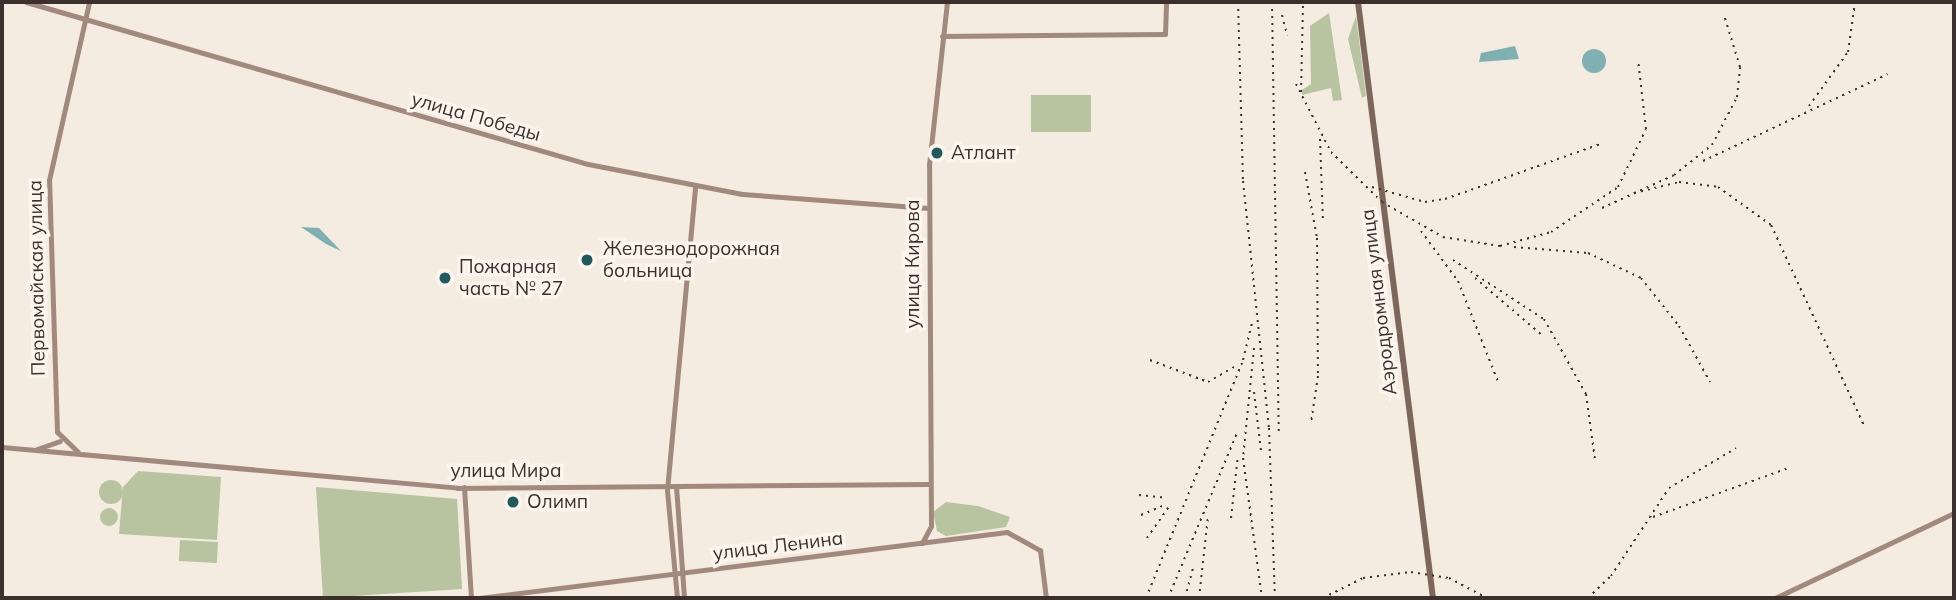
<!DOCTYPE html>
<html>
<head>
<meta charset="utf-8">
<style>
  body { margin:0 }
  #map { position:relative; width:1956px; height:600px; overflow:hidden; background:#f4ebe1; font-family:Mulish,sans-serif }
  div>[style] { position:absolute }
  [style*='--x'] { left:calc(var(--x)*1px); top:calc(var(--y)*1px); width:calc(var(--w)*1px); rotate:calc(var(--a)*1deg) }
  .green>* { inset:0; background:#b8c4a0; transform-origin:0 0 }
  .round { border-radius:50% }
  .water>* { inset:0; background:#7fb0b2 }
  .secondary>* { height:5px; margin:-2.5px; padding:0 2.5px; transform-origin:2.5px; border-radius:2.5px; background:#a18a7d }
  .primary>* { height:6px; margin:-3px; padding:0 3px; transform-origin:3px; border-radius:3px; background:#7d675c }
  .rail>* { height:2px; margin-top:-1px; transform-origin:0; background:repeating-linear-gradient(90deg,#3b302b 0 2px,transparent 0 7px) }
  .dots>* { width:19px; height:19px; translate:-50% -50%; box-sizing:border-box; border:4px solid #fbf5ee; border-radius:50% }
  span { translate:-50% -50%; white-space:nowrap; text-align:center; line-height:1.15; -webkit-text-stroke:7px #fbf5ee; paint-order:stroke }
  .street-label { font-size:19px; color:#3b302b }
  .poi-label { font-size:19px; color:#3b302b }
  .left { translate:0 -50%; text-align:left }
  .frame { position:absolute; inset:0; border:4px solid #3b302b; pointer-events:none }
</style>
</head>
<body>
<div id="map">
  <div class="green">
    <i style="clip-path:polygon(1329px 13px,1342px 100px,1333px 101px,1331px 88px,1302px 95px,1302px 90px,1311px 84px,1310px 26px)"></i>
    <i style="clip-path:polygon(1356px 16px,1366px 96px,1362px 98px,1348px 39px)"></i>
    <i style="left:1031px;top:95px;width:60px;height:37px"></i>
    <i style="clip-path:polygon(138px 471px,221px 477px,217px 540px,119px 534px,123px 487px)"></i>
    <i class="round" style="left:99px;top:480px;width:24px;height:24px"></i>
    <i style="clip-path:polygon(316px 487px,457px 499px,462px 589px,323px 598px)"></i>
    <i style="clip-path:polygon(946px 502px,978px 506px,1010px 517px,1006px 527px,946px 536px,937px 531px,933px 512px)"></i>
    <i class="round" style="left:100px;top:508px;width:18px;height:18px"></i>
    <i style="left:180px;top:540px;width:38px;height:21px;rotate:3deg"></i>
  </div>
  <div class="water">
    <i style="clip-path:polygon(1515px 46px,1519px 59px,1479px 62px,1481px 53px)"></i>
    <i class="round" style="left:1582px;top:49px;width:24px;height:24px"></i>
    <i style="clip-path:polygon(301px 227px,319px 228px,341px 251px,326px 244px)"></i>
  </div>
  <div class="secondary">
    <i style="--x:26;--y:2;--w:585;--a:16.08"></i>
    <i style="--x:588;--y:164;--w:157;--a:11"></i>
    <i style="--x:742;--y:194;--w:187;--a:4.3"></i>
    <i style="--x:942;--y:36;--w:223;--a:-0.5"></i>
    <i style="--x:1165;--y:34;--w:32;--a:-88"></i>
    <i style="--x:2;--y:447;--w:457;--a:5.1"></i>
    <i style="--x:457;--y:488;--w:472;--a:-0.5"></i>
    <i style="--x:37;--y:449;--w:24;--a:-19"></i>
    <i style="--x:78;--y:452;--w:29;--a:-136"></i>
    <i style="--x:57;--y:432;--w:252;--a:-91.8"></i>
    <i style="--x:49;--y:180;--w:182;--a:-77.3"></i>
    <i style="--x:676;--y:486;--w:112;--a:85.9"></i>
    <i style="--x:464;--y:487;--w:111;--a:86.4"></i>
    <i style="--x:922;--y:543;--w:19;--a:-62"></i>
    <i style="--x:931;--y:526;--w:361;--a:-90.3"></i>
    <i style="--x:929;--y:165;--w:164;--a:-83.7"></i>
    <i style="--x:479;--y:598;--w:532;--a:-7.13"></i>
    <i style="--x:1007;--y:532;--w:38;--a:29"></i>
    <i style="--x:1040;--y:550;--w:48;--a:82.9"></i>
    <i style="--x:677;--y:598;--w:108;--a:-95.3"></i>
    <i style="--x:667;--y:490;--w:305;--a:-84.7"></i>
    <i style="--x:1775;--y:598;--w:198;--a:-25.4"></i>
  </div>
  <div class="primary">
    <i style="--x:1358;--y:2;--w:601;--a:82.83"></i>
  </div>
  <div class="rail">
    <i style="--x:1238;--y:2;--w:179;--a:88.4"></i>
    <i style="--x:1243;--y:181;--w:248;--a:84"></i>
    <i style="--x:1269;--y:428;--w:170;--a:88"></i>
    <i style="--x:1272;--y:2;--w:430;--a:89.1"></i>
    <i style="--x:1282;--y:15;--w:21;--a:76"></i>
    <i style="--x:1296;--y:84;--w:76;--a:62.8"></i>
    <i style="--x:1331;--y:152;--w:71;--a:44.4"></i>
    <i style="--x:1382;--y:202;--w:70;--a:29.8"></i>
    <i style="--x:1443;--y:237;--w:58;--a:9"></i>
    <i style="--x:1500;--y:246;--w:53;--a:-15.4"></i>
    <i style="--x:1551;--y:232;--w:81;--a:-33.9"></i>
    <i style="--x:1618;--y:187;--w:64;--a:-64.2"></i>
    <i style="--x:1646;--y:129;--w:69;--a:-96.6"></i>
    <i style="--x:1301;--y:92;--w:90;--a:-88.7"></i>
    <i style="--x:1809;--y:106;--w:67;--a:-54.2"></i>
    <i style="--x:1848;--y:52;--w:50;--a:-82"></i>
    <i style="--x:1320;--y:139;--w:80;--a:87.9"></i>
    <i style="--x:1703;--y:161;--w:204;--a:-25.2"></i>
    <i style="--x:1305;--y:172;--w:67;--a:79.7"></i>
    <i style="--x:1317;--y:238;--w:138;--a:89.6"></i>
    <i style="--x:1318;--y:376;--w:48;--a:98.5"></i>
    <i style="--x:1372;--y:187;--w:55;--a:15.8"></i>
    <i style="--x:1425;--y:202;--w:20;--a:-9"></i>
    <i style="--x:1445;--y:199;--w:164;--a:-19.5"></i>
    <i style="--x:1634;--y:193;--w:46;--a:-13.7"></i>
    <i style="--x:1679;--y:182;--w:39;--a:7"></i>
    <i style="--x:1718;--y:187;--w:65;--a:35.6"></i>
    <i style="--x:1771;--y:225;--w:221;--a:65.1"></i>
    <i style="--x:1602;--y:208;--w:79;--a:-24.6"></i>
    <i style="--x:1674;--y:175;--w:48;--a:-38.3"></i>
    <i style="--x:1712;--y:145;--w:54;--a:-62.5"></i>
    <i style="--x:1737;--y:97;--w:30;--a:-84"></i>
    <i style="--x:1740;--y:67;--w:54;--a:-107.1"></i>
    <i style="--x:1421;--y:231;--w:62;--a:53.5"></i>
    <i style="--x:1458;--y:281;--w:111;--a:68.3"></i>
    <i style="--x:1514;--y:247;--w:74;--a:4.6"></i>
    <i style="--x:1588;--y:253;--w:59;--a:25.3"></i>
    <i style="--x:1641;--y:278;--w:61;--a:51.6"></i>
    <i style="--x:1679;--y:326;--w:64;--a:61"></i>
    <i style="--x:1453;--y:260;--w:108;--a:33"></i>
    <i style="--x:1544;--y:319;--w:86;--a:60.8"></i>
    <i style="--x:1586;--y:394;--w:67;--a:82.2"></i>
    <i style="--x:1475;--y:278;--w:91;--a:40.5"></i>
    <i style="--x:1254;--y:348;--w:111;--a:95.7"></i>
    <i style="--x:1243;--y:458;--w:141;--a:82.3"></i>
    <i style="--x:1150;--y:360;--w:62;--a:20.8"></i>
    <i style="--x:1208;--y:382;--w:34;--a:-30"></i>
    <i style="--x:1254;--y:392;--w:59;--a:83.2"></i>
    <i style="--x:1139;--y:495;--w:27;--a:6"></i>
    <i style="--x:1141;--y:515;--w:26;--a:-23"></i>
    <i style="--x:1653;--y:517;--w:144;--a:-19.9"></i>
    <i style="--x:1231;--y:518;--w:63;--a:-83.7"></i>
    <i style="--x:1147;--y:538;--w:37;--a:-55"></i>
    <i style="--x:1146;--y:598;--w:257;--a:-67.8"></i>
    <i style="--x:1243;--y:360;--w:42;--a:-76.3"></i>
    <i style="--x:1168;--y:598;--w:181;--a:-67.3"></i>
    <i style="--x:1185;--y:598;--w:31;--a:-75"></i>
    <i style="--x:1199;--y:598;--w:81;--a:-83.7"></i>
    <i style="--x:1323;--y:598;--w:45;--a:-26.6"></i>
    <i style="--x:1363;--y:578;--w:48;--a:-7.1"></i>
    <i style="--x:1411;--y:572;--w:38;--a:9"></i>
    <i style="--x:1449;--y:578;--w:43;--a:27.8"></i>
    <i style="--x:1588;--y:598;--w:32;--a:-44"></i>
    <i style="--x:1611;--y:576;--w:105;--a:-56.6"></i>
    <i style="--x:1669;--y:488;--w:78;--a:-30.8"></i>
  </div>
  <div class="dots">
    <i style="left:937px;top:153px;background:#1f5a5e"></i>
    <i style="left:587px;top:260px;background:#1f5a5e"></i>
    <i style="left:445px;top:278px;background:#1f5a5e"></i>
    <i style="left:513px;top:502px;background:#1f5a5e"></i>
  </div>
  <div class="street-label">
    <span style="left:476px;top:117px;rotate:16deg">улица Победы</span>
    <span style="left:913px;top:264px;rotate:-90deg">улица Кирова</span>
    <span style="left:37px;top:278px;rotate:-91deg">Первомайская улица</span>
    <span style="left:1379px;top:302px;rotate:-97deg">Аэродромная улица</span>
    <span style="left:506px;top:471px">улица Мира</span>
    <span style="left:778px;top:546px;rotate:-7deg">улица Ленина</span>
  </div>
  <div class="poi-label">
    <span class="left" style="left:951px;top:153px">Атлант</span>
    <span class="left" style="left:603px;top:260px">Железнодорожная<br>больница</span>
    <span class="left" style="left:459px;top:278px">Пожарная<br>часть № 27</span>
    <span class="left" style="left:527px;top:502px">Олимп</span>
  </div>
  <div class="frame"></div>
</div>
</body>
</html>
